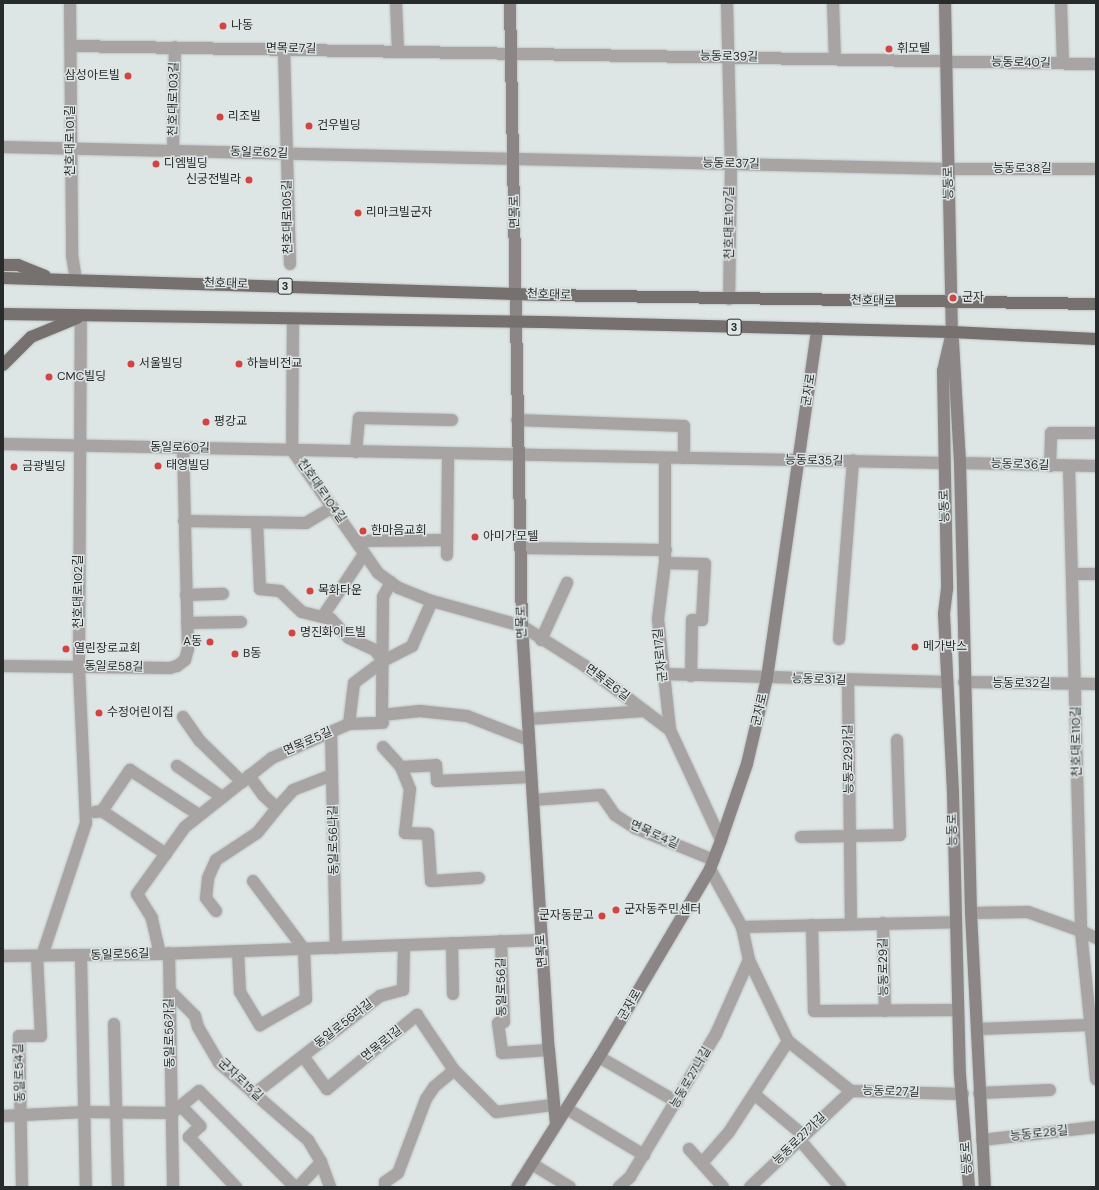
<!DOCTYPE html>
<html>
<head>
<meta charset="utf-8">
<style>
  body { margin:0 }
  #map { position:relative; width:1099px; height:1190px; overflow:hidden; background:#dee6e5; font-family:"DM Sans","Noto Sans KR",sans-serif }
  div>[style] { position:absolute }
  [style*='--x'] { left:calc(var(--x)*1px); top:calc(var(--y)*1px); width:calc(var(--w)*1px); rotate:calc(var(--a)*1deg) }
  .roads { filter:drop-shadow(0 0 1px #bdc4c4) drop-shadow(0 0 1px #bdc4c4) }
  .street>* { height:12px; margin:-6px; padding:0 6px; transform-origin:6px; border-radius:6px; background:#a8a4a4 }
  .secondary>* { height:12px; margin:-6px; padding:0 6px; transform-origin:6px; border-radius:6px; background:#8b8685 }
  .primary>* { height:12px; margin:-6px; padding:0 6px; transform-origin:6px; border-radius:6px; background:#76706f }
  .dots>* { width:11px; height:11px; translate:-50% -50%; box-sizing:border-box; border:2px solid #dee6e5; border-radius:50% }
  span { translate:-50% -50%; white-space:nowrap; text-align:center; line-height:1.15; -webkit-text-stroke:3px #dee6e5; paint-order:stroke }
  .shield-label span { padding:1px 3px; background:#dee6e5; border:1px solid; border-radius:3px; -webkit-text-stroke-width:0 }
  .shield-label { font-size:11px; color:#282b2b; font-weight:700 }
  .poi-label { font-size:12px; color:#282b2b }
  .left { translate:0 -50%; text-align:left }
  .right { translate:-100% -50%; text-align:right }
  .street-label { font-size:12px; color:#282b2b }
  .frame { position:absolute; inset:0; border:4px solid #282b2b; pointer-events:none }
</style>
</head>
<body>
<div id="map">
  <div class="roads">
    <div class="street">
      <i style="--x:70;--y:3;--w:252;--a:89.5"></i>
      <i style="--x:72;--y:255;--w:24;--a:81"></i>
      <i style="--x:396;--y:3;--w:48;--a:87.6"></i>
      <i style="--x:727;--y:3;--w:161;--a:88.6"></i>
      <i style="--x:731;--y:164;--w:135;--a:90.8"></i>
      <i style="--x:833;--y:3;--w:56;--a:88"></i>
      <i style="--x:1061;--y:3;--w:60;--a:88.1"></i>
      <i style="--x:71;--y:46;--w:1025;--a:1.01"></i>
      <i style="--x:284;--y:49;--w:215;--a:88.4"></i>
      <i style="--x:3;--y:147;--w:946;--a:1.33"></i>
      <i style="--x:949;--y:169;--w:147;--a:0"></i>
      <i style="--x:173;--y:150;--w:103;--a:-88.9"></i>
      <i style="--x:293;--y:319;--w:131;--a:90.4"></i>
      <i style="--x:292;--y:450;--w:150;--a:55"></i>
      <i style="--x:378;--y:573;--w:26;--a:36"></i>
      <i style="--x:399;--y:588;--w:35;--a:22"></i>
      <i style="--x:432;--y:601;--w:93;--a:15.5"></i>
      <i style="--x:522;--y:626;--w:75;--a:32.4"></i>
      <i style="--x:585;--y:666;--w:106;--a:37"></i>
      <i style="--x:517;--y:420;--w:167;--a:2.1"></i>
      <i style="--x:684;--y:426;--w:32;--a:90"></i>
      <i style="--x:3;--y:444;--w:941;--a:1.16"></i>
      <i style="--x:356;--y:452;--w:34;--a:-85"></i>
      <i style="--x:359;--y:418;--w:93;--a:1.2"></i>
      <i style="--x:665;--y:458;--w:105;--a:90"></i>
      <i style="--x:665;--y:563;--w:56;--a:97.1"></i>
      <i style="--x:658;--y:619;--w:112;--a:83.8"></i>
      <i style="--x:670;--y:730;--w:121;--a:65.1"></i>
      <i style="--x:960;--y:463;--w:136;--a:1.3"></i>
      <i style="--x:1050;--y:466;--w:33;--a:-88"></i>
      <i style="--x:1051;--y:433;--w:45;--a:0"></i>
      <i style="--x:1069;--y:466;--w:465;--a:88.5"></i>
      <i style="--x:1081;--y:931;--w:149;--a:84.2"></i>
      <i style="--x:184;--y:521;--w:122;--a:0.9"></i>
      <i style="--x:306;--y:523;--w:31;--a:-31"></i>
      <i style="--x:257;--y:523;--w:66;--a:87.4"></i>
      <i style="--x:260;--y:589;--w:20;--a:6"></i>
      <i style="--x:280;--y:591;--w:30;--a:44"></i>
      <i style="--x:302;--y:612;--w:30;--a:14"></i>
      <i style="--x:331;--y:619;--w:26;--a:47"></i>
      <i style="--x:349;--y:638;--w:29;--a:25"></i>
      <i style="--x:375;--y:650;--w:14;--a:54"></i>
      <i style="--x:356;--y:541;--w:91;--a:-0.6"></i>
      <i style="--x:521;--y:548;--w:145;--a:0.8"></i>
      <i style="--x:447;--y:555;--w:101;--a:-89.4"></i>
      <i style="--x:665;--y:563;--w:40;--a:1.4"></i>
      <i style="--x:705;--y:564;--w:56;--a:93.1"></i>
      <i style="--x:702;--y:620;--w:10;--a:180"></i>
      <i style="--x:692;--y:620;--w:56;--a:91"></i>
      <i style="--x:1072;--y:574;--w:24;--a:0"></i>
      <i style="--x:391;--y:582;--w:17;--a:118"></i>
      <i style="--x:383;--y:597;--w:118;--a:90.5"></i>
      <i style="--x:382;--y:715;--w:38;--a:-6"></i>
      <i style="--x:420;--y:711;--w:47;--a:6.1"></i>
      <i style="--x:467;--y:716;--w:66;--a:21.2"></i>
      <i style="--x:186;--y:595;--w:37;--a:-2"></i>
      <i style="--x:323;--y:616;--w:74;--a:-56.5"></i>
      <i style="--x:187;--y:623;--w:54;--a:-1.1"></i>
      <i style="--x:839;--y:639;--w:179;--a:-85.5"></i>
      <i style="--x:541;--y:640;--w:63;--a:-65.5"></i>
      <i style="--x:3;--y:666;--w:167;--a:0.7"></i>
      <i style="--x:170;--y:668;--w:7;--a:-16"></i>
      <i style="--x:177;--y:666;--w:10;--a:-37"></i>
      <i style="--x:185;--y:660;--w:11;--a:-75"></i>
      <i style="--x:188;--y:649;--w:201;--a:-91.4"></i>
      <i style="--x:663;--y:674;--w:284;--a:1.6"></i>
      <i style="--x:848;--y:681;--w:243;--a:89.3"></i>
      <i style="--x:964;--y:682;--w:132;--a:0.9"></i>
      <i style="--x:183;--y:717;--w:29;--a:55"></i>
      <i style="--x:200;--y:741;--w:59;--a:44.3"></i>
      <i style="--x:528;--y:719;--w:117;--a:-3.9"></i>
      <i style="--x:349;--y:724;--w:41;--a:-83"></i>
      <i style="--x:354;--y:683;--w:36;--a:-37"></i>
      <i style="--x:383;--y:661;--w:33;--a:-27"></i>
      <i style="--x:412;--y:646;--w:49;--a:-66"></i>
      <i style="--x:331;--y:732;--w:216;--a:88.7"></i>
      <i style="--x:383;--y:747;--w:27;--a:48"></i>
      <i style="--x:401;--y:767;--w:35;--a:-3"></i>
      <i style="--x:436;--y:765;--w:16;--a:86"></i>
      <i style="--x:437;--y:781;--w:94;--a:-2.4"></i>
      <i style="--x:177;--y:766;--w:55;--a:34.6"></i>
      <i style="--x:401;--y:767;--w:24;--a:68"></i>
      <i style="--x:410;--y:789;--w:44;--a:96.5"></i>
      <i style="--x:405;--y:833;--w:23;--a:2"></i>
      <i style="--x:428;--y:834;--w:47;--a:86.3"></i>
      <i style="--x:431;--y:881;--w:48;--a:-3.6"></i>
      <i style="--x:533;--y:800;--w:68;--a:-4.2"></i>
      <i style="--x:601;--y:795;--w:24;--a:55"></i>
      <i style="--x:615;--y:815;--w:24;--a:33"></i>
      <i style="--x:635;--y:828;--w:85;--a:22.1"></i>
      <i style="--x:277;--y:808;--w:24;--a:-48"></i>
      <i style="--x:293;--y:790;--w:42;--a:-21"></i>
      <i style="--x:102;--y:811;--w:50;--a:-55.7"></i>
      <i style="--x:130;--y:770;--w:82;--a:33.1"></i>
      <i style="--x:95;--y:812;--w:7;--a:-8"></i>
      <i style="--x:102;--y:811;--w:77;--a:33.9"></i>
      <i style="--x:801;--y:837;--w:99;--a:-1.2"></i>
      <i style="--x:900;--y:835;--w:95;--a:-91.8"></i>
      <i style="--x:710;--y:869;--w:66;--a:61.1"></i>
      <i style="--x:742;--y:927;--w:34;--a:78"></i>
      <i style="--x:749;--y:960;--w:90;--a:64.3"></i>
      <i style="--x:788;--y:1041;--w:80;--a:38.4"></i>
      <i style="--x:851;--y:1091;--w:112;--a:1.5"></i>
      <i style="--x:216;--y:911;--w:16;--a:-128"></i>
      <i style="--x:206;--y:898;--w:20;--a:-84"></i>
      <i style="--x:208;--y:878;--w:20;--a:-66"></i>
      <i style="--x:216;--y:860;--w:49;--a:-33.4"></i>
      <i style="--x:257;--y:833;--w:32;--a:-51"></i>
      <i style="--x:277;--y:808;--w:19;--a:-137"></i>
      <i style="--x:263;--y:795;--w:24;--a:-126"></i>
      <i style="--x:971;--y:913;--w:57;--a:-1"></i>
      <i style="--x:1028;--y:912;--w:56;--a:19.7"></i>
      <i style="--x:1081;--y:931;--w:17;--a:25"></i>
      <i style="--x:883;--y:923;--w:88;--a:88.7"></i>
      <i style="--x:812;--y:925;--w:86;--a:88.7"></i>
      <i style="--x:814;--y:1011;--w:144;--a:-0.4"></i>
      <i style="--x:742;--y:927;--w:213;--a:-1.3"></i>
      <i style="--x:501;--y:941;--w:81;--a:87.9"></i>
      <i style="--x:504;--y:1022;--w:6;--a:171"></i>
      <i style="--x:498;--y:1023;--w:30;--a:82"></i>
      <i style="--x:502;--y:1053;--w:47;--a:-3.7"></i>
      <i style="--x:452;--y:943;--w:51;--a:88.9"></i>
      <i style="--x:238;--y:951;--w:41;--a:87.2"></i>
      <i style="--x:240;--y:992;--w:39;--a:59"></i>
      <i style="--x:260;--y:1025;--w:53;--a:-29.5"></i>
      <i style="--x:306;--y:999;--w:50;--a:-92.3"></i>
      <i style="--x:304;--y:949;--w:85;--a:-126.9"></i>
      <i style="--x:169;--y:953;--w:234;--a:89"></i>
      <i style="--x:160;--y:954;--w:37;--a:-103"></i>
      <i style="--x:152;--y:918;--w:28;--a:-122"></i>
      <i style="--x:137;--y:894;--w:82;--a:-54.4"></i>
      <i style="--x:185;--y:827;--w:111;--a:-38.4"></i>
      <i style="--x:272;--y:758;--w:84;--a:-23.8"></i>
      <i style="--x:349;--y:724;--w:34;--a:-2"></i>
      <i style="--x:3;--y:956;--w:157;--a:-0.7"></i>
      <i style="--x:160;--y:954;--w:382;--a:-2.1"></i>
      <i style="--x:42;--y:956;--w:140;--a:-71.7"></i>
      <i style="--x:86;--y:823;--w:157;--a:-92.6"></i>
      <i style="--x:79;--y:666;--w:350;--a:-89.7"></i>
      <i style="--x:81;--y:956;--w:231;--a:88.8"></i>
      <i style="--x:170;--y:991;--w:35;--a:45"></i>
      <i style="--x:195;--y:1016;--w:11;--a:75"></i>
      <i style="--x:198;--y:1027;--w:42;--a:59.7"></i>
      <i style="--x:219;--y:1063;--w:118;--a:40.9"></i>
      <i style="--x:308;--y:1140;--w:26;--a:59"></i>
      <i style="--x:321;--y:1162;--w:27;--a:70"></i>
      <i style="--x:114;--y:1024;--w:163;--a:88.6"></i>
      <i style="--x:977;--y:1029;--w:112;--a:-2"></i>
      <i style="--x:303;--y:1056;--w:41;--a:54"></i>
      <i style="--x:327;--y:1089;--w:117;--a:-39.4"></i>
      <i style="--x:417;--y:1015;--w:66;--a:56.1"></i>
      <i style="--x:454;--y:1070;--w:59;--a:45"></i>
      <i style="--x:496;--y:1112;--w:57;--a:-7"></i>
      <i style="--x:599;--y:1057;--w:90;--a:30"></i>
      <i style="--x:979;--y:1093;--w:71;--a:-2.4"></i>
      <i style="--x:254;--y:1094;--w:160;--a:-37.9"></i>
      <i style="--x:380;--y:996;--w:24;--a:-15"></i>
      <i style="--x:403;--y:990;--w:45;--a:-88.7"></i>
      <i style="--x:754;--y:1094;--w:64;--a:39.9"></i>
      <i style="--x:181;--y:1106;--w:28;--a:46"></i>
      <i style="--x:200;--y:1126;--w:16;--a:135"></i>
      <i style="--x:189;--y:1137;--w:69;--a:46.8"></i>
      <i style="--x:567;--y:1109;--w:90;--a:30.9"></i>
      <i style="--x:3;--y:1116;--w:82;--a:-2.8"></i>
      <i style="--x:85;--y:1112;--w:87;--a:0.7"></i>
      <i style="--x:172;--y:1113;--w:35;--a:-39"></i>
      <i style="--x:199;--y:1091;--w:136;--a:45"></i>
      <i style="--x:799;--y:1139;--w:63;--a:49.5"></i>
      <i style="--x:982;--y:1140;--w:115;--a:-6.5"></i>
      <i style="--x:689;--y:1149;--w:51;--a:48.2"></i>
      <i style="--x:702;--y:1163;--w:41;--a:-48.9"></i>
      <i style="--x:729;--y:1132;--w:108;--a:-57"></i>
      <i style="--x:532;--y:1164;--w:44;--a:31.2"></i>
      <i style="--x:22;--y:1187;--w:151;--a:-91.1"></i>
      <i style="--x:19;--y:1036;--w:22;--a:0"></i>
      <i style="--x:41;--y:1036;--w:80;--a:-92.9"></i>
      <i style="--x:298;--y:1187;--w:34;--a:-47"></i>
      <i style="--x:385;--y:1187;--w:5;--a:-90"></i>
      <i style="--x:385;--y:1182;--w:16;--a:-35"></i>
      <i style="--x:398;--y:1173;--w:79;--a:-69.3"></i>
      <i style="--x:426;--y:1099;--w:14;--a:-56"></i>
      <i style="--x:434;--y:1087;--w:26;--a:-40"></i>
      <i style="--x:619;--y:1187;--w:15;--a:-42"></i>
      <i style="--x:630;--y:1177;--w:167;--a:-59"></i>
      <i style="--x:716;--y:1034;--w:81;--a:-66"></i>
      <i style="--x:750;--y:1187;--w:139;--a:-43.5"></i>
    </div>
    <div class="secondary">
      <i style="--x:510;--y:3;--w:623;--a:88.9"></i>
      <i style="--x:522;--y:626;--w:425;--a:86.4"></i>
      <i style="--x:549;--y:1050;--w:74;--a:84.6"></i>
      <i style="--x:945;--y:3;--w:329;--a:88.8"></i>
      <i style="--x:952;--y:332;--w:40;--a:103"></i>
      <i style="--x:943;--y:371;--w:218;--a:88.9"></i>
      <i style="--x:947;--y:589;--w:25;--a:97"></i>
      <i style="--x:944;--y:614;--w:179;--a:87.1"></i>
      <i style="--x:953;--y:793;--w:282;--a:88.6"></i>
      <i style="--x:960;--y:1075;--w:112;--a:85.4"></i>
      <i style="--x:953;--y:341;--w:122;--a:86.7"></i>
      <i style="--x:960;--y:463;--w:450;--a:88.6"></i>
      <i style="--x:971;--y:913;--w:274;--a:87.1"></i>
      <i style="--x:517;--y:1187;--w:154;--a:-57.8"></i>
      <i style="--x:599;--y:1057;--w:218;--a:-59.4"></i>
      <i style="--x:710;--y:869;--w:31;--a:-69"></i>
      <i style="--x:721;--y:840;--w:80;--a:-71.1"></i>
      <i style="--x:747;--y:764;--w:88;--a:-76.9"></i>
      <i style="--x:767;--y:678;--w:353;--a:-81.8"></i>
    </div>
    <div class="primary">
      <i style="--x:3;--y:265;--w:15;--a:0"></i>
      <i style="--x:18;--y:265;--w:29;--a:22"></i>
      <i style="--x:3;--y:278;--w:541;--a:1.8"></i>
      <i style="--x:544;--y:295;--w:552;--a:0.93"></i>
      <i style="--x:3;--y:314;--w:541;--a:0.85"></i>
      <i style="--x:544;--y:322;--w:408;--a:1.4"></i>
      <i style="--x:952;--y:332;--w:144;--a:2.8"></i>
      <i style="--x:3;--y:365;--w:40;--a:-45"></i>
      <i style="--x:31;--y:337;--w:50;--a:-22.4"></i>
    </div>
  </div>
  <div class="dots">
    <i style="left:223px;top:26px;background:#d24341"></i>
    <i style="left:889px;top:49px;background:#d24341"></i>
    <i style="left:128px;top:76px;background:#d24341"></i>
    <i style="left:220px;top:117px;background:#d24341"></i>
    <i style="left:309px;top:126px;background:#d24341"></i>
    <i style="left:156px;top:164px;background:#d24341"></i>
    <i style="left:249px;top:180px;background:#d24341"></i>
    <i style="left:358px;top:213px;background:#d24341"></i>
    <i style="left:953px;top:298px;background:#d24341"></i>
    <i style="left:131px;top:364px;background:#d24341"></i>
    <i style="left:239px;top:364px;background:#d24341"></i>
    <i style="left:49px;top:377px;background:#d24341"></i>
    <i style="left:206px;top:422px;background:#d24341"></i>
    <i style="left:158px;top:466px;background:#d24341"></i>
    <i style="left:14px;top:467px;background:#d24341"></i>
    <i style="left:363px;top:531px;background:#d24341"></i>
    <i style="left:475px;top:537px;background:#d24341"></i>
    <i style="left:310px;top:591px;background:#d24341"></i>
    <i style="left:292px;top:633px;background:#d24341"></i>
    <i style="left:210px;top:642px;background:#d24341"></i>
    <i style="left:915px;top:647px;background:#d24341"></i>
    <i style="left:66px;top:649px;background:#d24341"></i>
    <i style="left:235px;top:654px;background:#d24341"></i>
    <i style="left:99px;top:713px;background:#d24341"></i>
    <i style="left:616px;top:910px;background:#d24341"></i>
    <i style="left:602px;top:916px;background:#d24341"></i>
  </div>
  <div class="shield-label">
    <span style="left:285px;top:286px">3</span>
    <span style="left:734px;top:327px">3</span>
  </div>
  <div class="poi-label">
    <span class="left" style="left:231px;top:26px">나동</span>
    <span class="left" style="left:897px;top:49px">휘모텔</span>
    <span class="right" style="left:120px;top:76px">삼성아트빌</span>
    <span class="left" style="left:228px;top:117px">리조빌</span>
    <span class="left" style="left:317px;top:126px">건우빌딩</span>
    <span class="left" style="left:164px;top:164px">디엠빌딩</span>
    <span class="right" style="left:241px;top:180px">신궁전빌라</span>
    <span class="left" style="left:366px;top:213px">리마크빌군자</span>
    <span class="left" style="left:962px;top:298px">군자</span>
    <span class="left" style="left:139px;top:364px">서울빌딩</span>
    <span class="left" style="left:247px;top:364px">하늘비전교</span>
    <span class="left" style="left:57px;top:377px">CMC빌딩</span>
    <span class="left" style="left:214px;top:422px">평강교</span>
    <span class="left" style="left:166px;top:466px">태영빌딩</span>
    <span class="left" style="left:22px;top:467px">금광빌딩</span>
    <span class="left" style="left:371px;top:531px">한마음교회</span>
    <span class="left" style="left:483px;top:537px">아미가모텔</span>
    <span class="left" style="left:318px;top:591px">목화타운</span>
    <span class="left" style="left:300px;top:633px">명진화이트빌</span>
    <span class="right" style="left:202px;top:642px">A동</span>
    <span class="left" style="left:923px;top:647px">메가박스</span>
    <span class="left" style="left:74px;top:649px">열린장로교회</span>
    <span class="left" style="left:243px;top:654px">B동</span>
    <span class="left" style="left:107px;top:713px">수정어린이집</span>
    <span class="left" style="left:624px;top:910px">군자동주민센터</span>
    <span class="right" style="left:594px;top:916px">군자동문고</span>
  </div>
  <div class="street-label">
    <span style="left:291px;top:49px;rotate:1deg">면목로7길</span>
    <span style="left:729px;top:57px;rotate:1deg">능동로39길</span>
    <span style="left:1021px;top:63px;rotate:1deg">능동로40길</span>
    <span style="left:174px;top:99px;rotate:-89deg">천호대로103길</span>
    <span style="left:71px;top:141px;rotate:-90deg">천호대로101길</span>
    <span style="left:259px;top:153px;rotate:2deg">동일로62길</span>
    <span style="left:731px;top:164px;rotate:1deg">능동로37길</span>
    <span style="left:1022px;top:169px">능동로38길</span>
    <span style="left:949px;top:183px;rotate:-91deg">능동로</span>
    <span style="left:515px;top:212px;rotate:-91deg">면목로</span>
    <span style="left:288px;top:217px;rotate:-91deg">천호대로105길</span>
    <span style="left:730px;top:223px;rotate:-90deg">천호대로107길</span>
    <span style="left:226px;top:284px;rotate:2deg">천호대로</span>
    <span style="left:549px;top:295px;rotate:2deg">천호대로</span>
    <span style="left:873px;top:301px;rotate:1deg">천호대로</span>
    <span style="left:809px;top:390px;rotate:-81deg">군자로</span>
    <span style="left:180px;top:448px;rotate:1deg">동일로60길</span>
    <span style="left:814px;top:461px;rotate:1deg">능동로35길</span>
    <span style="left:1020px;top:465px;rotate:2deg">능동로36길</span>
    <span style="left:321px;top:491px;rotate:55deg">천호대로104길</span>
    <span style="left:945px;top:506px;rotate:-92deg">능동로</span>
    <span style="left:79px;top:592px;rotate:-90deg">천호대로102길</span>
    <span style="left:522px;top:622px;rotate:-92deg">면목로</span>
    <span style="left:661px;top:655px;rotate:-96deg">군자로17길</span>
    <span style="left:114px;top:667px;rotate:1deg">동일로58길</span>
    <span style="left:819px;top:680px;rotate:2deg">능동로31길</span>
    <span style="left:607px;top:683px;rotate:37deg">면목로6길</span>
    <span style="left:1021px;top:684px">능동로32길</span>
    <span style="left:760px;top:710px;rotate:-77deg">군자로</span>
    <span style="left:308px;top:742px;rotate:-24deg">면목로5길</span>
    <span style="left:1077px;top:742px;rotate:-91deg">천호대로110길</span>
    <span style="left:849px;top:759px;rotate:-91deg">능동로29가길</span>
    <span style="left:953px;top:830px;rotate:-91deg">능동로</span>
    <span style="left:654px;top:835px;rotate:24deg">면목로4길</span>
    <span style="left:334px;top:840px;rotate:-91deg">동일로56나길</span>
    <span style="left:542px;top:951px;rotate:-94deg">면목로</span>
    <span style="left:120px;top:955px;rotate:-2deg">동일로56길</span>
    <span style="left:884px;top:967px;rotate:-91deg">능동로29길</span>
    <span style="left:502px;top:987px;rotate:-91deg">동일로56길</span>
    <span style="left:630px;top:1005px;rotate:-60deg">군자로</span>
    <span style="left:344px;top:1024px;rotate:-38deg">동일로56라길</span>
    <span style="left:170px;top:1033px;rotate:-91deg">동일로56가길</span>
    <span style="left:382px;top:1044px;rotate:-39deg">면목로1길</span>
    <span style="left:20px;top:1073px;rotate:-92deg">동일로54길</span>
    <span style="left:691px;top:1078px;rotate:-60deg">능동로27나길</span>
    <span style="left:240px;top:1080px;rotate:43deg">군자로15길</span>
    <span style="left:891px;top:1092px;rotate:2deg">능동로27길</span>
    <span style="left:1039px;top:1134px;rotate:-6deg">능동로28길</span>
    <span style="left:800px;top:1139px;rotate:-44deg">능동로27가길</span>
    <span style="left:967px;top:1158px;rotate:-94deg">능동로</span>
  </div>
  <div class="frame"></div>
</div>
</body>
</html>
